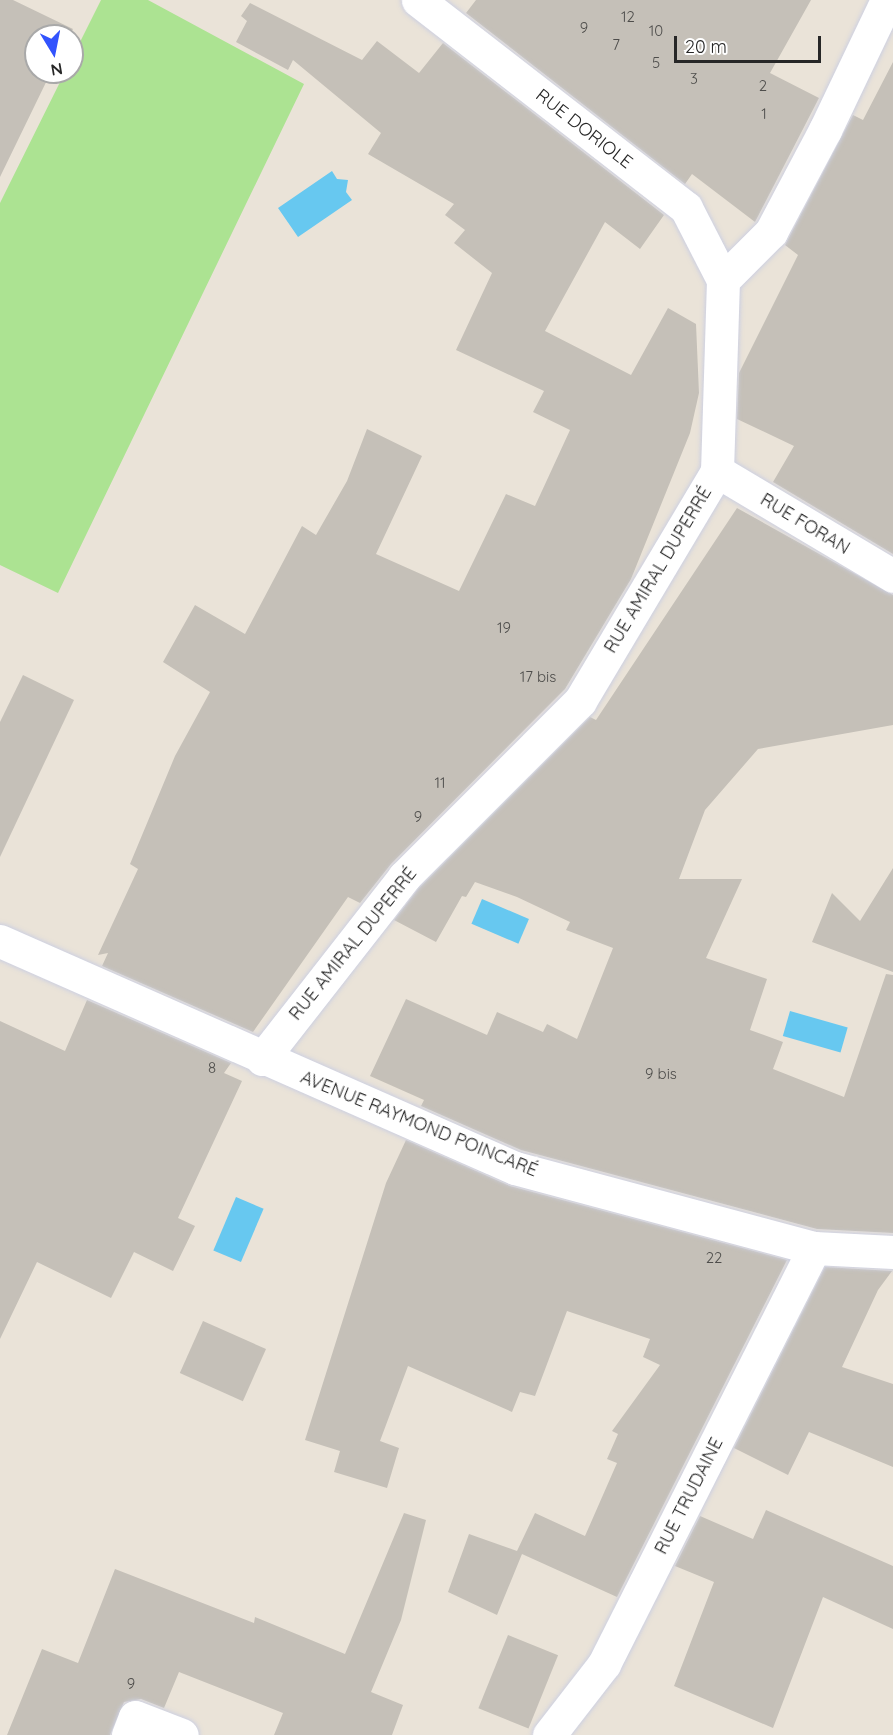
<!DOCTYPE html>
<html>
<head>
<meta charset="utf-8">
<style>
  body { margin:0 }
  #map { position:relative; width:893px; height:1735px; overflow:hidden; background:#eae3d8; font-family:Quicksand,sans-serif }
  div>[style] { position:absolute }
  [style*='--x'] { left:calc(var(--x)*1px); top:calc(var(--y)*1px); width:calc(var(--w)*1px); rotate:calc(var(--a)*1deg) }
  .green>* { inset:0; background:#ace392 }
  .water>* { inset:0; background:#67c8f0; transform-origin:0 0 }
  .building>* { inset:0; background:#c5c0b8; transform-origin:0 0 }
  .roads { filter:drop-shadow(0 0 2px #cdd0e1) drop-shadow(0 0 2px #cdd0e1) }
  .minor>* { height:33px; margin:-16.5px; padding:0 16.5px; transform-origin:16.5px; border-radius:16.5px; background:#fff }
  .secondary>* { height:33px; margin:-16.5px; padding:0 16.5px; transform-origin:16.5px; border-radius:16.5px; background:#fff }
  span { translate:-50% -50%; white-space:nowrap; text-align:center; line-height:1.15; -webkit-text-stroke:4.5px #fff; paint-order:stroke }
  .number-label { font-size:15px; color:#4e4d4b }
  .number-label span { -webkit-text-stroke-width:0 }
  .street-label { font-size:18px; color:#272727 }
  .north { position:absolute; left:24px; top:24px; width:60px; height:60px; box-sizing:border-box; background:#fff; border:2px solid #a9a9a9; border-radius:50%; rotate:170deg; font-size:16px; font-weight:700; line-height:24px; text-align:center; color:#272727 }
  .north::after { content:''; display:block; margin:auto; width:21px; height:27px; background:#3253fd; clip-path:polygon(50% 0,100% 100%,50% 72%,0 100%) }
  .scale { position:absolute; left:674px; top:36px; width:147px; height:27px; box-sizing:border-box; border:3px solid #272727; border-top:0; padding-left:8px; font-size:18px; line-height:21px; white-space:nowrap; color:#272727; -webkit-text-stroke:4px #fff; paint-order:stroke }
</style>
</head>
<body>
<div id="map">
  <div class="green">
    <i style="clip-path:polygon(101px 0,148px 0,304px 84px,58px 593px,0 565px,0 203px,65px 72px,72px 72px,72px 58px)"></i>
  </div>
  <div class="water">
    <i style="clip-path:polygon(332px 171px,337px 179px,348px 180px,346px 192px,352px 200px,298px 237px,278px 208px)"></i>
    <i style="left:482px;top:899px;width:51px;height:27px;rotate:23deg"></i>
    <i style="left:790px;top:1011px;width:60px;height:26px;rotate:16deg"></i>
    <i style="left:236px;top:1197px;width:30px;height:58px;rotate:23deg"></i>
  </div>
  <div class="building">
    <i style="clip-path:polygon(0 0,13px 0,73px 29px,69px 36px,36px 36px,36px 72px,51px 72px,0 177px)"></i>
    <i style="clip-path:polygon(476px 0,811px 0,770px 73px,819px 98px,755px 222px,692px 174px,685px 184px,466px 13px)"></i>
    <i style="clip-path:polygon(250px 3px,362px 60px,377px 41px,419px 73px,443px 43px,664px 215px,640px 249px,605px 222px,545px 331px,631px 375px,668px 308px,696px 324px,699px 393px,690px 433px,631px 579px,565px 689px,391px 864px,360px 903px,348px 897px,253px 1032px,102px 966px,108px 953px,98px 955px,138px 869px,130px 864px,175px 756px,210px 692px,163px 662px,195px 605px,245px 634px,302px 526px,316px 535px,347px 481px,367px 429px,422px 456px,376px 554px,459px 591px,506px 494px,535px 506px,570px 430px,533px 412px,544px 391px,456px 350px,492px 273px,454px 243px,465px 230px,445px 215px,454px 204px,368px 154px,381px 133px,293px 60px,288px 70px,236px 42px,247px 21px,241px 16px)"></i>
    <i style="clip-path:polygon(893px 62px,893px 554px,773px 482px,794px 446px,737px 419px,739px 373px,798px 255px,785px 245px,853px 115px,863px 120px)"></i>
    <i style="clip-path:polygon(737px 508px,893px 595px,893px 725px,758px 749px,705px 810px,679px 879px,742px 879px,706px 958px,767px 979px,750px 1030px,783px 1042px,773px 1069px,844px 1097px,886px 974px,893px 975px,893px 1233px,817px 1229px,521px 1150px,421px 1106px,424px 1100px,370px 1076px,406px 999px,487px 1035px,497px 1012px,543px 1032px,547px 1024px,577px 1039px,613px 948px,566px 930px,570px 922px,517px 897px,475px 882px,466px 897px,462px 896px,436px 942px,394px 920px,418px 889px,590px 717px,596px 720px)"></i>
    <i style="clip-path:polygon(23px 675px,74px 700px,0 857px,0 722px)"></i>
    <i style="clip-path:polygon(893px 868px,893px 972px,812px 942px,832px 893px,860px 921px)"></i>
    <i style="clip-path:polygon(87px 1000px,231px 1063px,224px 1073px,242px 1081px,178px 1218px,195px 1226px,173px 1271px,134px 1252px,111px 1298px,37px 1262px,0 1339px,0 1021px,65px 1051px)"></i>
    <i style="clip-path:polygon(406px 1140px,510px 1186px,787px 1260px,617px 1597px,522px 1554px,497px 1615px,448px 1592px,469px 1534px,517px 1551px,535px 1513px,585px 1536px,617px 1463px,607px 1459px,618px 1434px,612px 1431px,660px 1365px,643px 1357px,650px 1339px,567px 1311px,535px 1396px,520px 1392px,512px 1412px,408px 1366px,380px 1441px,399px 1448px,387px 1488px,334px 1472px,340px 1451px,305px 1440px,386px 1183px)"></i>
    <i style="clip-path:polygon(825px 1267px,892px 1271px,878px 1290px,842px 1367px,893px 1384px,893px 1467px,809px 1432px,788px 1475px,734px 1448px)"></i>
    <i style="left:203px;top:1321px;width:69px;height:57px;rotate:24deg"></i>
    <i style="clip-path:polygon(766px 1510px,893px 1566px,893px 1629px,823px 1597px,773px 1728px,674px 1686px,714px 1582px,675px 1566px,700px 1516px,753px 1539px)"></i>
    <i style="clip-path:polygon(404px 1513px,426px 1520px,401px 1620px,371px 1692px,403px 1705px,392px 1735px,274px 1735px,283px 1713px,179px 1672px,164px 1708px,141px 1699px,124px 1702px,110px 1735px,7px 1735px,42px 1649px,78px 1663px,115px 1569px,254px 1623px,255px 1617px,345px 1654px)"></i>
    <i style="left:508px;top:1635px;width:54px;height:79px;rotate:22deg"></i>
  </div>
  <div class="roads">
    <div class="minor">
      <i style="--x:418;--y:0;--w:339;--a:37.8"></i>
      <i style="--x:686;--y:208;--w:81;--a:62.8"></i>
      <i style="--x:717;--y:471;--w:205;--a:30.8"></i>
      <i style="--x:262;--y:1059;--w:231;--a:-52"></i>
      <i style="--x:404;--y:877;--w:249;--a:-45"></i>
      <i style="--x:580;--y:701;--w:268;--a:-59.2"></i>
      <i style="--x:717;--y:471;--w:191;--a:-88.2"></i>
      <i style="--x:723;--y:280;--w:68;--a:-45"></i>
      <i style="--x:771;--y:232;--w:115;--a:-62.1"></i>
      <i style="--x:825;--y:130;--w:144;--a:-64.5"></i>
      <i style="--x:128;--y:1735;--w:19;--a:-69"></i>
      <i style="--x:135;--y:1717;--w:50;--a:21"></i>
      <i style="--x:549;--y:1735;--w:90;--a:-52.2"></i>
      <i style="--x:604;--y:1664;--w:466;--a:-63.2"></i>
    </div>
    <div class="secondary">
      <i style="--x:0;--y:941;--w:563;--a:23.79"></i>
      <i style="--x:515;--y:1168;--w:310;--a:15"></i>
      <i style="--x:814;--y:1248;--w:79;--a:2.9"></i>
    </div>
  </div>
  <div class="number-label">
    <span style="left:628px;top:17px">12</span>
    <span style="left:584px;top:28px">9</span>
    <span style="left:656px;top:31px">10</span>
    <span style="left:616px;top:45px">7</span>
    <span style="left:656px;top:63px">5</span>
    <span style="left:694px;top:79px">3</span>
    <span style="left:763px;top:86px">2</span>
    <span style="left:764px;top:114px">1</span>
    <span style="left:504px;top:628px">19</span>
    <span style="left:538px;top:677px">17 bis</span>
    <span style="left:440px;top:783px">11</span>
    <span style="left:418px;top:817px">9</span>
    <span style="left:212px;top:1068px">8</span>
    <span style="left:661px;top:1074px">9 bis</span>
    <span style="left:714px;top:1258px">22</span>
    <span style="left:131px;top:1684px">9</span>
  </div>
  <div class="street-label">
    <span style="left:584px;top:129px;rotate:38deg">RUE DORIOLE</span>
    <span style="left:805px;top:524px;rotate:31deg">RUE FORAN</span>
    <span style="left:658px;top:570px;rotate:-59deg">RUE AMIRAL DUPERRÉ</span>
    <span style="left:353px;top:944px;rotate:-51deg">RUE AMIRAL DUPERRÉ</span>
    <span style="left:419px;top:1124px;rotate:22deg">AVENUE RAYMOND POINCARÉ</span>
    <span style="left:689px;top:1496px;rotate:-63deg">RUE TRUDAINE</span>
  </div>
  <div class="north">N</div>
  <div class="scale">20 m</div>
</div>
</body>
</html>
